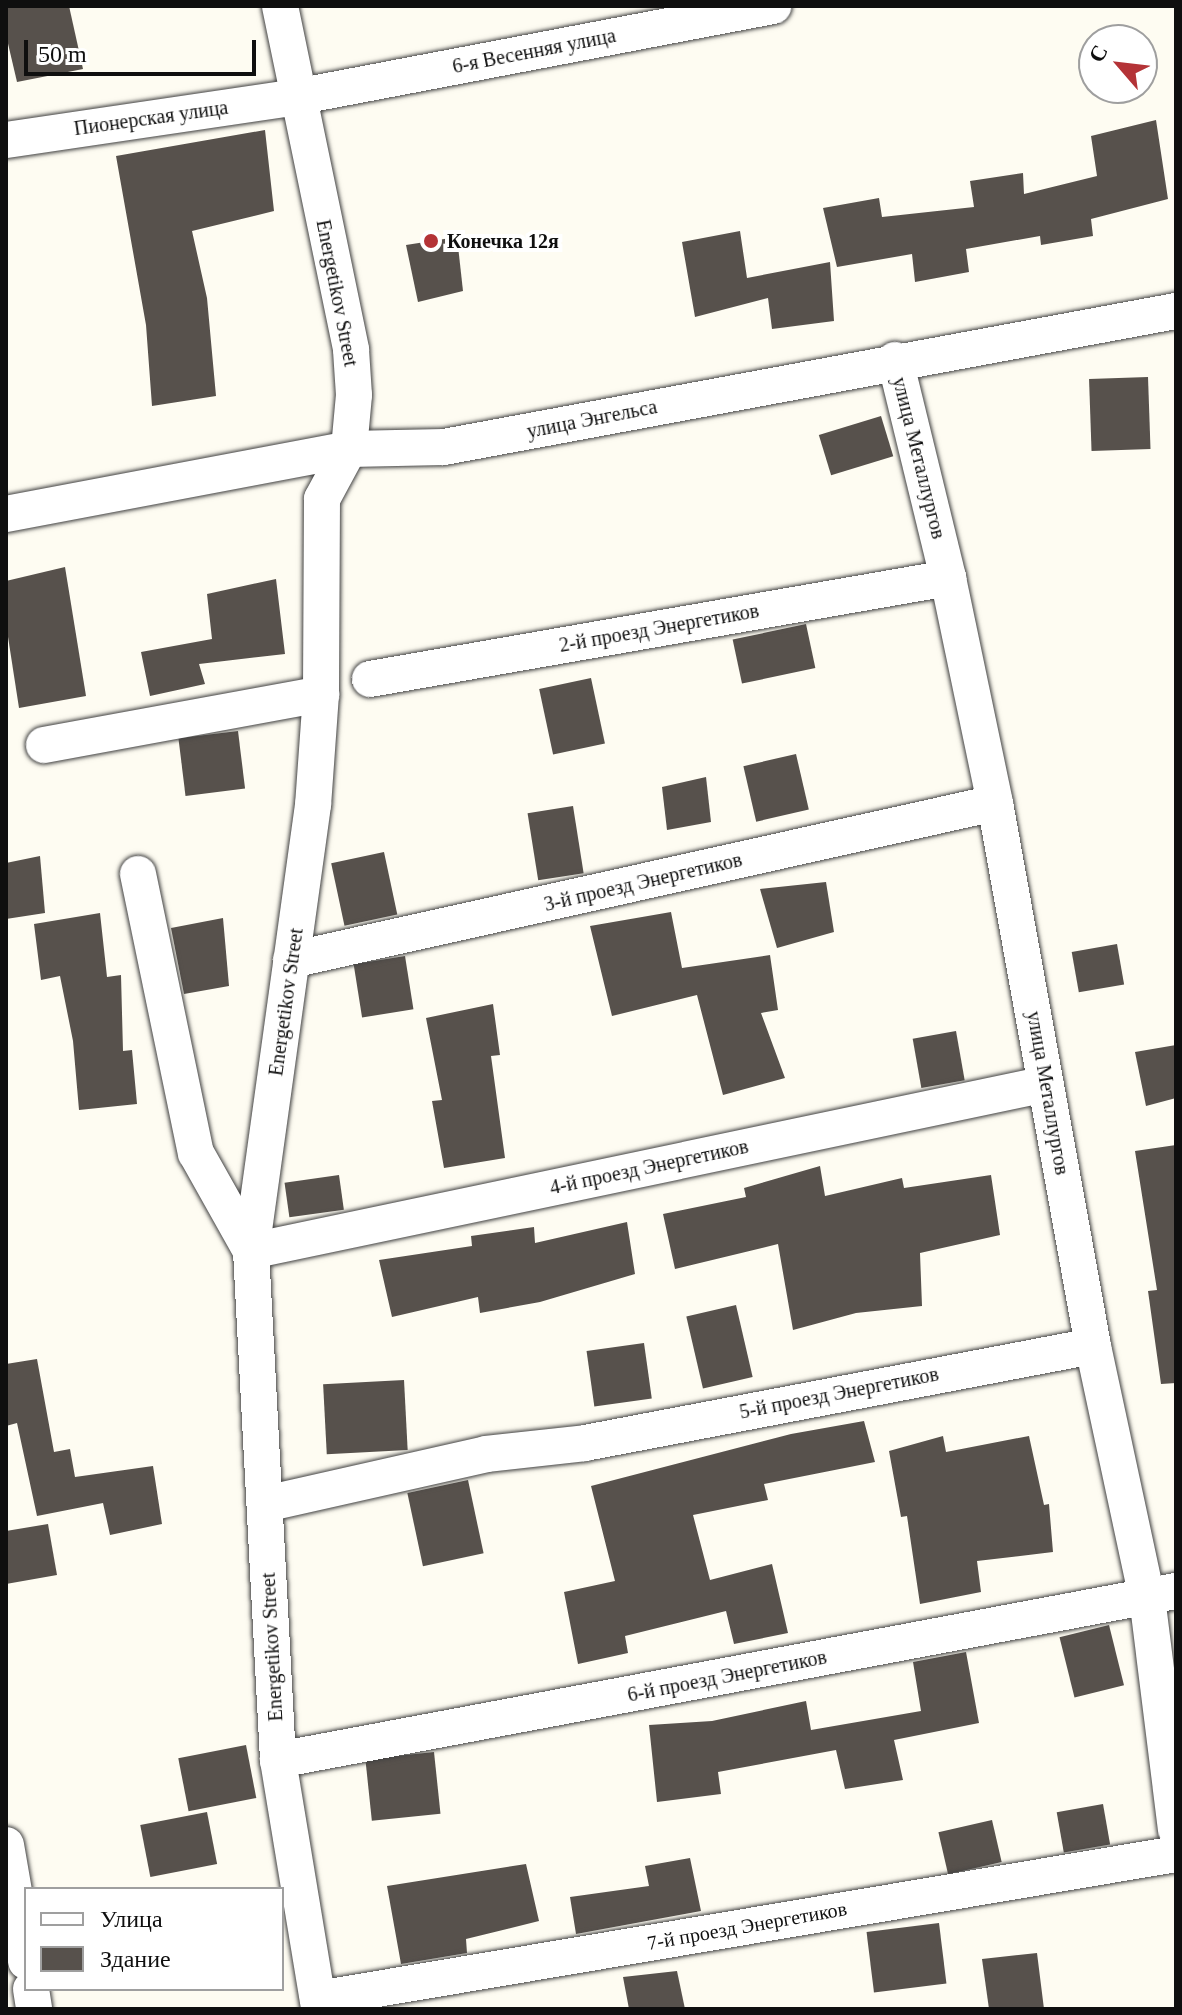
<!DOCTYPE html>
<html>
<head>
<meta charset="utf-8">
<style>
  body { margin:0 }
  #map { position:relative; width:1182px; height:2015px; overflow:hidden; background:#fefcf2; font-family:Georgia,serif }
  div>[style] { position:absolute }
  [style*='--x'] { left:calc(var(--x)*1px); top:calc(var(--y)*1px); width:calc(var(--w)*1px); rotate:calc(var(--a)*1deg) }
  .building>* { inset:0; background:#57514c; transform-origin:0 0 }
  .roads { filter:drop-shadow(0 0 2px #424242) drop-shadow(0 0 2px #424242) }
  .minor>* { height:36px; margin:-18px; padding:0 18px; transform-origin:18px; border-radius:18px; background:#fff }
  .dots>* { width:22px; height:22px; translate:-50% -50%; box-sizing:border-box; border:4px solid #fff; border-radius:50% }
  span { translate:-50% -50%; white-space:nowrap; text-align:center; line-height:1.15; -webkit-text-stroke:8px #fff; paint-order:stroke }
  .street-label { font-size:20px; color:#0f0f0f }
  .poi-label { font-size:20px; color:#0f0f0f; font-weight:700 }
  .left { translate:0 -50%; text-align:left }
  .frame { position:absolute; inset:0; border:8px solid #0f0f0f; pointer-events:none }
  .legend { position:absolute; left:24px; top:1887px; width:260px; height:104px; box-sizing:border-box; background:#fff; border:2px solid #9f9f9f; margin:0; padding:10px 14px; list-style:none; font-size:24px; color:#0f0f0f }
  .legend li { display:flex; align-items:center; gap:16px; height:40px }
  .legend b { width:40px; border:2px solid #9f9f9f }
  .north { position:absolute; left:1078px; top:24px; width:80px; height:80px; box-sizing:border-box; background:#fff; border:2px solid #9f9f9f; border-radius:50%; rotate:298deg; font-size:22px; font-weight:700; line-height:32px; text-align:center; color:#0f0f0f }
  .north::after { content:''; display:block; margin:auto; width:28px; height:36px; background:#b43337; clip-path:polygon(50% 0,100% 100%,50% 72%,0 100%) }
  .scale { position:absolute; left:24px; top:40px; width:232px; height:36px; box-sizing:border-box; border:4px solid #0f0f0f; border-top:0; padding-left:10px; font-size:24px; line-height:28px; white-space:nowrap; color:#0f0f0f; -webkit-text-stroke:6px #fff; paint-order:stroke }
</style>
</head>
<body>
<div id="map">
  <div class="building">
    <i style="clip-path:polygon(6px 6px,69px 6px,83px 69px,17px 82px,6px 35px)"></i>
    <i style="clip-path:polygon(1156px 120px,1168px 199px,1091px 219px,1093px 236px,1041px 245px,1040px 236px,966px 249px,969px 272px,915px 282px,912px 254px,837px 267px,823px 208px,879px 198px,882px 217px,974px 207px,970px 181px,1023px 173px,1024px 194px,1097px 176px,1091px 136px)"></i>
    <i style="clip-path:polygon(265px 130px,274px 211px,192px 231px,207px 298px,216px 396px,152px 406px,146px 325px,116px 156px)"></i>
    <i style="clip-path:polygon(740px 231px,747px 278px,830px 262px,834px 321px,772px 329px,768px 298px,695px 317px,682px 242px)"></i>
    <i style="clip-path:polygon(457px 237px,463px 291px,418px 302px,406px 245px)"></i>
    <i style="left:1148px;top:377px;width:72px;height:59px;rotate:88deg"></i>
    <i style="left:881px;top:416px;width:42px;height:65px;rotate:73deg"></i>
    <i style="clip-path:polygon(65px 567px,86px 696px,19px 708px,6px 624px,6px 581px)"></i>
    <i style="clip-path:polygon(276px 579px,285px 654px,199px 664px,205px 684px,150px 696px,141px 652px,212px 639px,207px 594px)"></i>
    <i style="left:806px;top:624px;width:45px;height:75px;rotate:78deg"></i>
    <i style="left:591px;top:678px;width:67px;height:53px;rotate:78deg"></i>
    <i style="left:238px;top:731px;width:58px;height:60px;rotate:83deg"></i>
    <i style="left:796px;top:754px;width:57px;height:54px;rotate:77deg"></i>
    <i style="clip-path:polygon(706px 777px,711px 822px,667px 830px,662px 787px)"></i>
    <i style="left:573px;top:806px;width:68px;height:46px;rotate:81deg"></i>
    <i style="left:384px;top:852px;width:64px;height:54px;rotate:78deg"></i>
    <i style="clip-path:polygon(40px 856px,45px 913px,6px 919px,6px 863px)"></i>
    <i style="clip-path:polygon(826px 882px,834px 932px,777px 948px,760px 889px)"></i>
    <i style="clip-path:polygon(671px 912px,682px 968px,770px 955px,778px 1010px,761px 1013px,785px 1078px,723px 1095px,697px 995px,612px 1016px,590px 926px)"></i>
    <i style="clip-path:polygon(100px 913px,107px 977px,121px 975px,123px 1051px,132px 1050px,137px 1104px,79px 1110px,73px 1041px,60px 976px,41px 980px,34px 924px)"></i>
    <i style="clip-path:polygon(223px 918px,229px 986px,184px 994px,171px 928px)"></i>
    <i style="left:1117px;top:944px;width:41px;height:46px;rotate:80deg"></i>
    <i style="left:405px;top:956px;width:54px;height:52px;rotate:81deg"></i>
    <i style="clip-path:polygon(493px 1004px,500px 1055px,491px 1056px,505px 1158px,444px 1168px,432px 1101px,442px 1100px,426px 1018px)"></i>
    <i style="left:956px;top:1031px;width:50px;height:44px;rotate:80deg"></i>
    <i style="clip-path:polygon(1176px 1045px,1176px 1098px,1146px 1106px,1135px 1052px)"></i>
    <i style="clip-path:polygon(1176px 1145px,1176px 1383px,1161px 1384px,1148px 1291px,1157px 1290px,1135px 1151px)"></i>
    <i style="clip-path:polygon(820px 1166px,825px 1196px,902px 1178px,904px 1188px,991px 1175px,1000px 1235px,920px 1253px,922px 1306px,856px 1313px,793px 1330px,778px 1244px,675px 1269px,663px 1214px,746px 1197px,744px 1188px)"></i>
    <i style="left:339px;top:1175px;width:35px;height:55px;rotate:82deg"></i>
    <i style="clip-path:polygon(627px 1222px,635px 1274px,540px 1302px,480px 1313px,478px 1297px,392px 1317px,379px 1260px,472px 1246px,471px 1236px,534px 1227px,535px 1243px)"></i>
    <i style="left:736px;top:1305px;width:74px;height:51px;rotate:77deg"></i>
    <i style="left:644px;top:1343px;width:56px;height:58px;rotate:82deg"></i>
    <i style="clip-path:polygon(37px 1359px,54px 1452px,70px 1449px,75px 1477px,153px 1466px,162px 1524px,110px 1535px,103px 1503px,37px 1516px,17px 1423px,6px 1426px,6px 1364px)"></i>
    <i style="left:404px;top:1380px;width:70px;height:81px;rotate:87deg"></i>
    <i style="clip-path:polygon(864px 1421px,875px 1462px,764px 1484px,768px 1500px,693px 1515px,710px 1580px,772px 1564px,788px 1633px,734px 1644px,726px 1611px,625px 1636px,628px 1653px,578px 1664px,564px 1592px,615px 1581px,591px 1486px,791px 1434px)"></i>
    <i style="clip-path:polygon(943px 1436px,946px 1452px,1029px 1436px,1044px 1505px,1049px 1504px,1053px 1552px,977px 1561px,981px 1592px,920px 1604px,907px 1516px,901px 1517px,889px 1451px)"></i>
    <i style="left:468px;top:1480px;width:75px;height:62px;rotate:78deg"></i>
    <i style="clip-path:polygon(48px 1524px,57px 1575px,6px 1584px,6px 1531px)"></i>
    <i style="left:1109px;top:1625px;width:62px;height:51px;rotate:76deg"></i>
    <i style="clip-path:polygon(966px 1652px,979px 1723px,894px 1740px,903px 1780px,845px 1789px,836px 1750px,718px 1772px,721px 1794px,657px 1802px,649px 1725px,712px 1721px,806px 1701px,811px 1730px,921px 1711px,913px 1662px)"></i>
    <i style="left:246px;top:1745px;width:54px;height:69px;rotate:79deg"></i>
    <i style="left:434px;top:1752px;width:62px;height:69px;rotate:84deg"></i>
    <i style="left:1103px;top:1804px;width:41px;height:47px;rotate:80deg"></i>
    <i style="left:207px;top:1812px;width:53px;height:68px;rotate:79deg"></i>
    <i style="left:992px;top:1820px;width:43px;height:55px;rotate:77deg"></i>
    <i style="clip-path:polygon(690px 1858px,701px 1911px,576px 1934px,570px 1897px,649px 1886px,645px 1866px)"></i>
    <i style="clip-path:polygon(526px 1864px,539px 1921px,466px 1939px,467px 1953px,401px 1964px,387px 1886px)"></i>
    <i style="left:939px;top:1923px;width:61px;height:73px;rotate:83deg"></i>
    <i style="clip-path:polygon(1037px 1953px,1044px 2009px,989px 2009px,982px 1959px)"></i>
    <i style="clip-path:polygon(677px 1971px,685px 2009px,629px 2009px,623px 1977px)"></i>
  </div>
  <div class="roads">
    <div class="minor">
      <i style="--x:280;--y:6;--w:351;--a:78.3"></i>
      <i style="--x:351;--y:350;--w:45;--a:86.2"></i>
      <i style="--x:354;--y:395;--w:54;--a:95.3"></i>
      <i style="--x:349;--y:449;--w:57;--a:118.4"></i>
      <i style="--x:322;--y:499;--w:195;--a:90.3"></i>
      <i style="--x:321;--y:694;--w:111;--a:94.1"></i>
      <i style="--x:313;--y:805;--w:450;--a:97.9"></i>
      <i style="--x:251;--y:1251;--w:510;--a:86.96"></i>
      <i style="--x:278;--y:1760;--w:252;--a:80.6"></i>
      <i style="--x:6;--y:140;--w:293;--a:-8.4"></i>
      <i style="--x:296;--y:97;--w:486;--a:-10.8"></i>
      <i style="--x:895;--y:360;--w:224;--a:76.3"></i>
      <i style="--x:948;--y:578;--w:230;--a:78.2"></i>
      <i style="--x:995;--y:803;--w:552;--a:79.77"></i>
      <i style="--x:1093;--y:1346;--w:257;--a:77.9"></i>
      <i style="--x:1147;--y:1597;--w:234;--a:82.9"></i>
      <i style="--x:6;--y:514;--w:349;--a:-10.7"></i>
      <i style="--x:349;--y:449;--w:95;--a:-1.2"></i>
      <i style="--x:444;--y:447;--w:745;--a:-10.53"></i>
      <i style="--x:370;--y:679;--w:587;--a:-9.91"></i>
      <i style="--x:44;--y:745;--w:282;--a:-10.4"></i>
      <i style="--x:138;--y:874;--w:285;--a:78.3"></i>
      <i style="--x:196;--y:1153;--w:112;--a:60.7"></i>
      <i style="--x:251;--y:1251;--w:812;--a:-11.86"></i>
      <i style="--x:291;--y:960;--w:721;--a:-12.57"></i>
      <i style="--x:265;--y:1504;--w:227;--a:-12.7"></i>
      <i style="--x:486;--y:1454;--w:100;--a:-6.3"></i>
      <i style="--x:585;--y:1443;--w:517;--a:-10.81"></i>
      <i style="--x:278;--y:1760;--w:914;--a:-10.66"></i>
      <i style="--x:6;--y:1845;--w:118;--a:80.2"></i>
      <i style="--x:31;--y:1989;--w:20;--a:81"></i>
      <i style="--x:318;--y:1999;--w:870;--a:-9.59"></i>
    </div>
  </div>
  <div class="dots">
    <i style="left:431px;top:241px;background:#b43337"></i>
  </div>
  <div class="street-label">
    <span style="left:534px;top:51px;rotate:-11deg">6-я Весенняя улица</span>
    <span style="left:151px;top:118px;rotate:-8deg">Пионерская улица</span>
    <span style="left:337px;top:293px;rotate:79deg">Energetikov Street</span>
    <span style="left:592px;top:419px;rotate:-11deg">улица Энгельса</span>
    <span style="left:919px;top:458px;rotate:76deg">улица Металлургов</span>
    <span style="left:659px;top:628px;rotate:-10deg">2-й проезд Энергетиков</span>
    <span style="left:643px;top:882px;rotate:-13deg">3-й проезд Энергетиков</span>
    <span style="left:286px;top:1002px;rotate:-82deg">Energetikov Street</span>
    <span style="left:1048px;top:1093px;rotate:80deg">улица Металлургов</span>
    <span style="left:649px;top:1167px;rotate:-12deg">4-й проезд Энергетиков</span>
    <span style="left:839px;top:1393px;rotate:-11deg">5-й проезд Энергетиков</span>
    <span style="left:272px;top:1647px;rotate:-93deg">Energetikov Street</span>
    <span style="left:727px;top:1676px;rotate:-11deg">6-й проезд Энергетиков</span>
    <span style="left:747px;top:1926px;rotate:-10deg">7-й проезд Энергетиков</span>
  </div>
  <div class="poi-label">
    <span class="left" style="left:447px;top:241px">Конечка 12я</span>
  </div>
  <div class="frame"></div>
  <ul class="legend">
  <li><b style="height:10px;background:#fff"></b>Улица</li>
  <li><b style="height:22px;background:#57514c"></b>Здание</li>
  </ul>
  <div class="north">С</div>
  <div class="scale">50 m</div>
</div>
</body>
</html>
